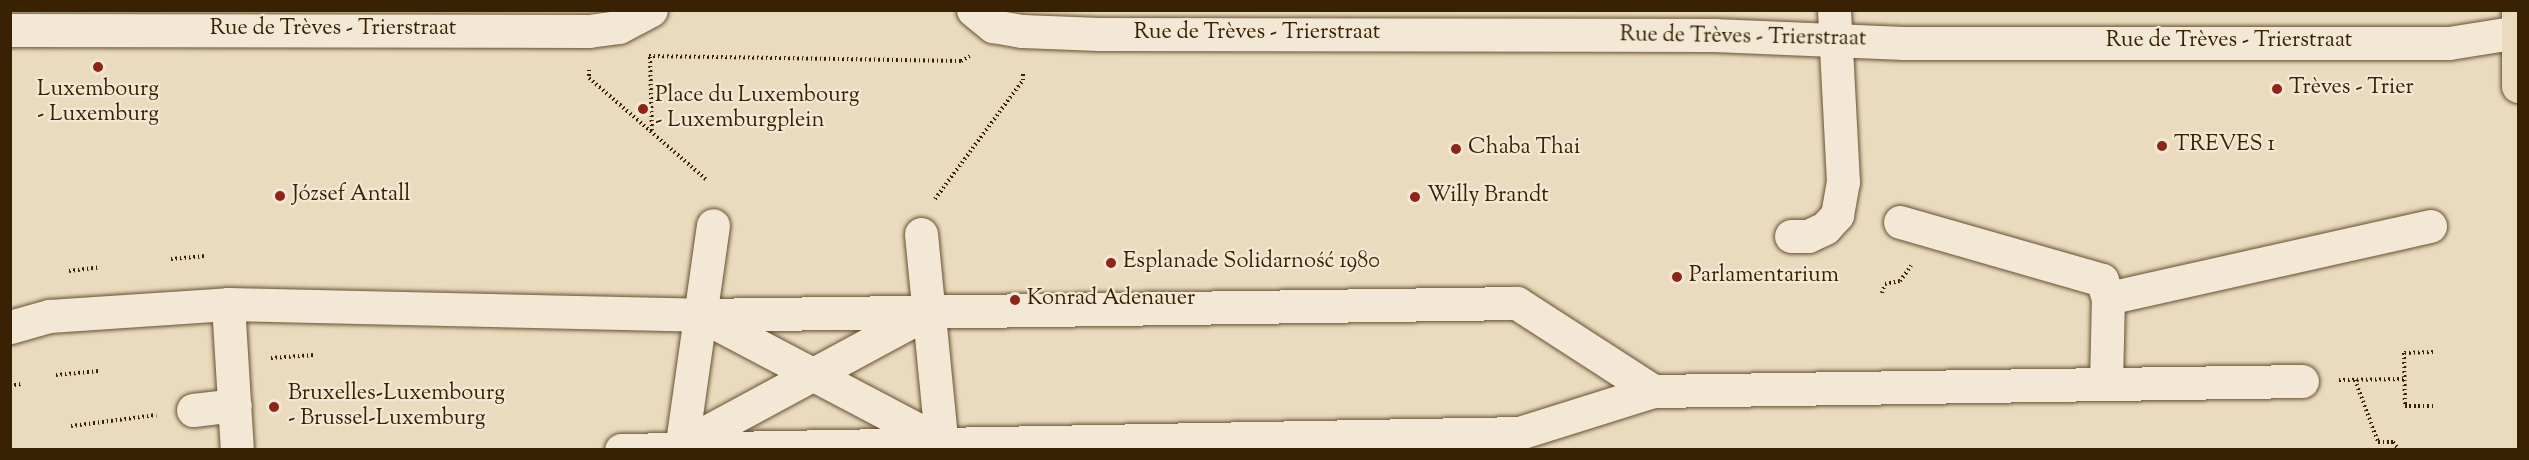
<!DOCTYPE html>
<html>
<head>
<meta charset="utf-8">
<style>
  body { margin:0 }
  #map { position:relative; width:2529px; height:460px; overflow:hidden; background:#ebdbbe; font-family:"Sorts Mill Goudy",serif }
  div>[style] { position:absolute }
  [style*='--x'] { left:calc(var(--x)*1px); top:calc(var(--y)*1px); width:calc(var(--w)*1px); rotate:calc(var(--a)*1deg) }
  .path>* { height:4px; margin-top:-2px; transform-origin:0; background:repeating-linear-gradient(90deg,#392203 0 1.5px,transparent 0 4.5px) }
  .roads { filter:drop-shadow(0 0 2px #665032) drop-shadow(0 0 2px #665032) }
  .pedestrian>* { height:33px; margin:-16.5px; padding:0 16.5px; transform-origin:16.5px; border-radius:16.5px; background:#f2e8d5 }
  .minor>* { height:33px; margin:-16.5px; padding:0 16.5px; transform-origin:16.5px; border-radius:16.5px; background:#f2e8d5 }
  .tertiary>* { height:33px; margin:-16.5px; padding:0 16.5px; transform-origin:16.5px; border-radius:16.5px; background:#f2e8d5 }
  .primary>* { height:33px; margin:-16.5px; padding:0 16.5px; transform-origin:16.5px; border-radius:16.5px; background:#ebdbbe }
  .dots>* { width:16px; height:16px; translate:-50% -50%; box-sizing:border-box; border:3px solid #f2e8d5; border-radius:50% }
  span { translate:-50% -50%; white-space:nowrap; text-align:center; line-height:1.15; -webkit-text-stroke:4.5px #f2e8d5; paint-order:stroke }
  .street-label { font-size:22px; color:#392203 }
  .poi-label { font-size:22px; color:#392203 }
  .left { translate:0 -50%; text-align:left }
  .frame { position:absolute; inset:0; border:12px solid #392203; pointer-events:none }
</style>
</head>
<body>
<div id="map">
  <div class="path">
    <i style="--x:649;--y:56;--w:312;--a:0.9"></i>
    <i style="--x:961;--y:61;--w:10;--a:-29"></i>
    <i style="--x:650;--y:57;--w:76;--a:88.5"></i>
    <i style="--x:589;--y:70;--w:8;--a:90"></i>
    <i style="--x:589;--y:78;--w:157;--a:40.9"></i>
    <i style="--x:935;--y:199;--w:148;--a:-53.5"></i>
    <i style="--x:1023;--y:80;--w:9;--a:-90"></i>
    <i style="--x:171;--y:259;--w:35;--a:-5"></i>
    <i style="--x:69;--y:271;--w:31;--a:-7"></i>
    <i style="--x:1882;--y:293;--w:9;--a:-72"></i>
    <i style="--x:1885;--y:284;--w:15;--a:-11"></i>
    <i style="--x:1900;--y:281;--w:19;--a:-54"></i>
    <i style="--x:2433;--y:352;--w:29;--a:178"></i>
    <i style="--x:2404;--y:353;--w:53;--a:88.9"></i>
    <i style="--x:2405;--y:406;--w:28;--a:0"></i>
    <i style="--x:271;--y:358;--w:44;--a:-3.9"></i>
    <i style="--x:56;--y:375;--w:43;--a:-5.3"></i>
    <i style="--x:2339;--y:380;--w:66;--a:-0.9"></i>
    <i style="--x:2355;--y:380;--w:66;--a:69.6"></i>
    <i style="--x:2378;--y:442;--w:15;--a:0"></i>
    <i style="--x:2393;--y:442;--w:10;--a:53"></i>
    <i style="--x:10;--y:386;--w:11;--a:-10"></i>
    <i style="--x:71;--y:426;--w:86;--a:-7.4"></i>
  </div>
  <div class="roads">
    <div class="pedestrian">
      <i style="--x:1900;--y:222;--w:210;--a:16"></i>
      <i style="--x:2102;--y:280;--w:19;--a:72"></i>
      <i style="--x:2108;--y:298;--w:330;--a:-12.6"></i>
      <i style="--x:921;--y:234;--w:217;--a:84.4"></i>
      <i style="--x:228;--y:304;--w:146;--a:86.5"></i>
      <i style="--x:704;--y:317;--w:263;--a:27.8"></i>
      <i style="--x:10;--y:327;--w:41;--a:-15.8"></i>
      <i style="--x:49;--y:316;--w:179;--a:-3.8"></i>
      <i style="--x:228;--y:304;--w:472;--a:1.3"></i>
      <i style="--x:700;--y:315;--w:817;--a:-0.84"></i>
      <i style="--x:1517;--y:303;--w:162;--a:32.9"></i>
      <i style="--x:2106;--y:384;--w:86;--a:-88.7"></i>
      <i style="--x:193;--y:410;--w:42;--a:-6.8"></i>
      <i style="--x:686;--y:443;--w:269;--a:-28.4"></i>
      <i style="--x:621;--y:450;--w:898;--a:-1.08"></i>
      <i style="--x:1519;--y:433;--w:140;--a:-17.4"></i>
      <i style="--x:1653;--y:391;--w:649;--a:-0.88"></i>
      <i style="--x:681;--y:450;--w:227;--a:-81.9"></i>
    </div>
    <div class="minor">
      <i style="--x:1791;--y:236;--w:17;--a:0"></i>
      <i style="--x:1808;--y:236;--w:19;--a:-25"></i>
      <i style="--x:1825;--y:228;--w:18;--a:-47"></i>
      <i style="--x:1837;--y:215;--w:34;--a:-80"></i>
      <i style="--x:1843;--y:182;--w:172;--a:-93"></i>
    </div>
    <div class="tertiary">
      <i style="--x:973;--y:10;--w:26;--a:39"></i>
      <i style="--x:993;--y:26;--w:29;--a:10"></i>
      <i style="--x:1022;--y:31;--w:77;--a:2.2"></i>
      <i style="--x:1099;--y:34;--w:615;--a:0.09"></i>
      <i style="--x:1714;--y:35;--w:190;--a:2.4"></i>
      <i style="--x:1904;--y:43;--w:545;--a:0"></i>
      <i style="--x:2449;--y:43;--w:70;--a:-9.1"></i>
      <i style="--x:10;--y:30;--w:579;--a:0.1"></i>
      <i style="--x:589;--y:31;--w:30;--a:-8"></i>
      <i style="--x:619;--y:27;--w:36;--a:-28"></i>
    </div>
    <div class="primary">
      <i style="--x:2518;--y:10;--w:76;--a:90"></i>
    </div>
  </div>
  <div class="dots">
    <i style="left:98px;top:67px;background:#8f2418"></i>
    <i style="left:2277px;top:89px;background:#8f2418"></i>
    <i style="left:643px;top:109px;background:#8f2418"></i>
    <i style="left:2162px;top:146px;background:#8f2418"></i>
    <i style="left:1456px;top:149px;background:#8f2418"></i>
    <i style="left:280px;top:196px;background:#8f2418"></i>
    <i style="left:1415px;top:197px;background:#8f2418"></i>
    <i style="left:1111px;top:263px;background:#8f2418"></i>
    <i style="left:1677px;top:277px;background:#8f2418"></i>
    <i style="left:1015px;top:300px;background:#8f2418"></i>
    <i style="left:274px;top:407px;background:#8f2418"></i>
  </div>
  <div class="street-label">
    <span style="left:333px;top:30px">Rue de Trèves - Trierstraat</span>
    <span style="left:1257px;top:34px">Rue de Trèves - Trierstraat</span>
    <span style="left:1743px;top:38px;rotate:1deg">Rue de Trèves - Trierstraat</span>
    <span style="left:2229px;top:42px">Rue de Trèves - Trierstraat</span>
  </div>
  <div class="poi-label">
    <span class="left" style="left:2289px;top:89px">Trèves - Trier</span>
    <span style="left:98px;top:103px">Luxembourg<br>- Luxemburg</span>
    <span class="left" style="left:655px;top:109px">Place du Luxembourg<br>- Luxemburgplein</span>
    <span class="left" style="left:2174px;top:146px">TREVES 1</span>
    <span class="left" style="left:1468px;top:149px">Chaba Thai</span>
    <span class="left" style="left:292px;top:196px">József Antall</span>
    <span class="left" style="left:1427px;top:197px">Willy Brandt</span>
    <span class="left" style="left:1123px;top:263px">Esplanade Solidarność 1980</span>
    <span class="left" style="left:1689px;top:277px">Parlamentarium</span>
    <span class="left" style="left:1027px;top:300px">Konrad Adenauer</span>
    <span class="left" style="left:288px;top:407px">Bruxelles-Luxembourg<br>- Brussel-Luxemburg</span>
  </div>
  <div class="frame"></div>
</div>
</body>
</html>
